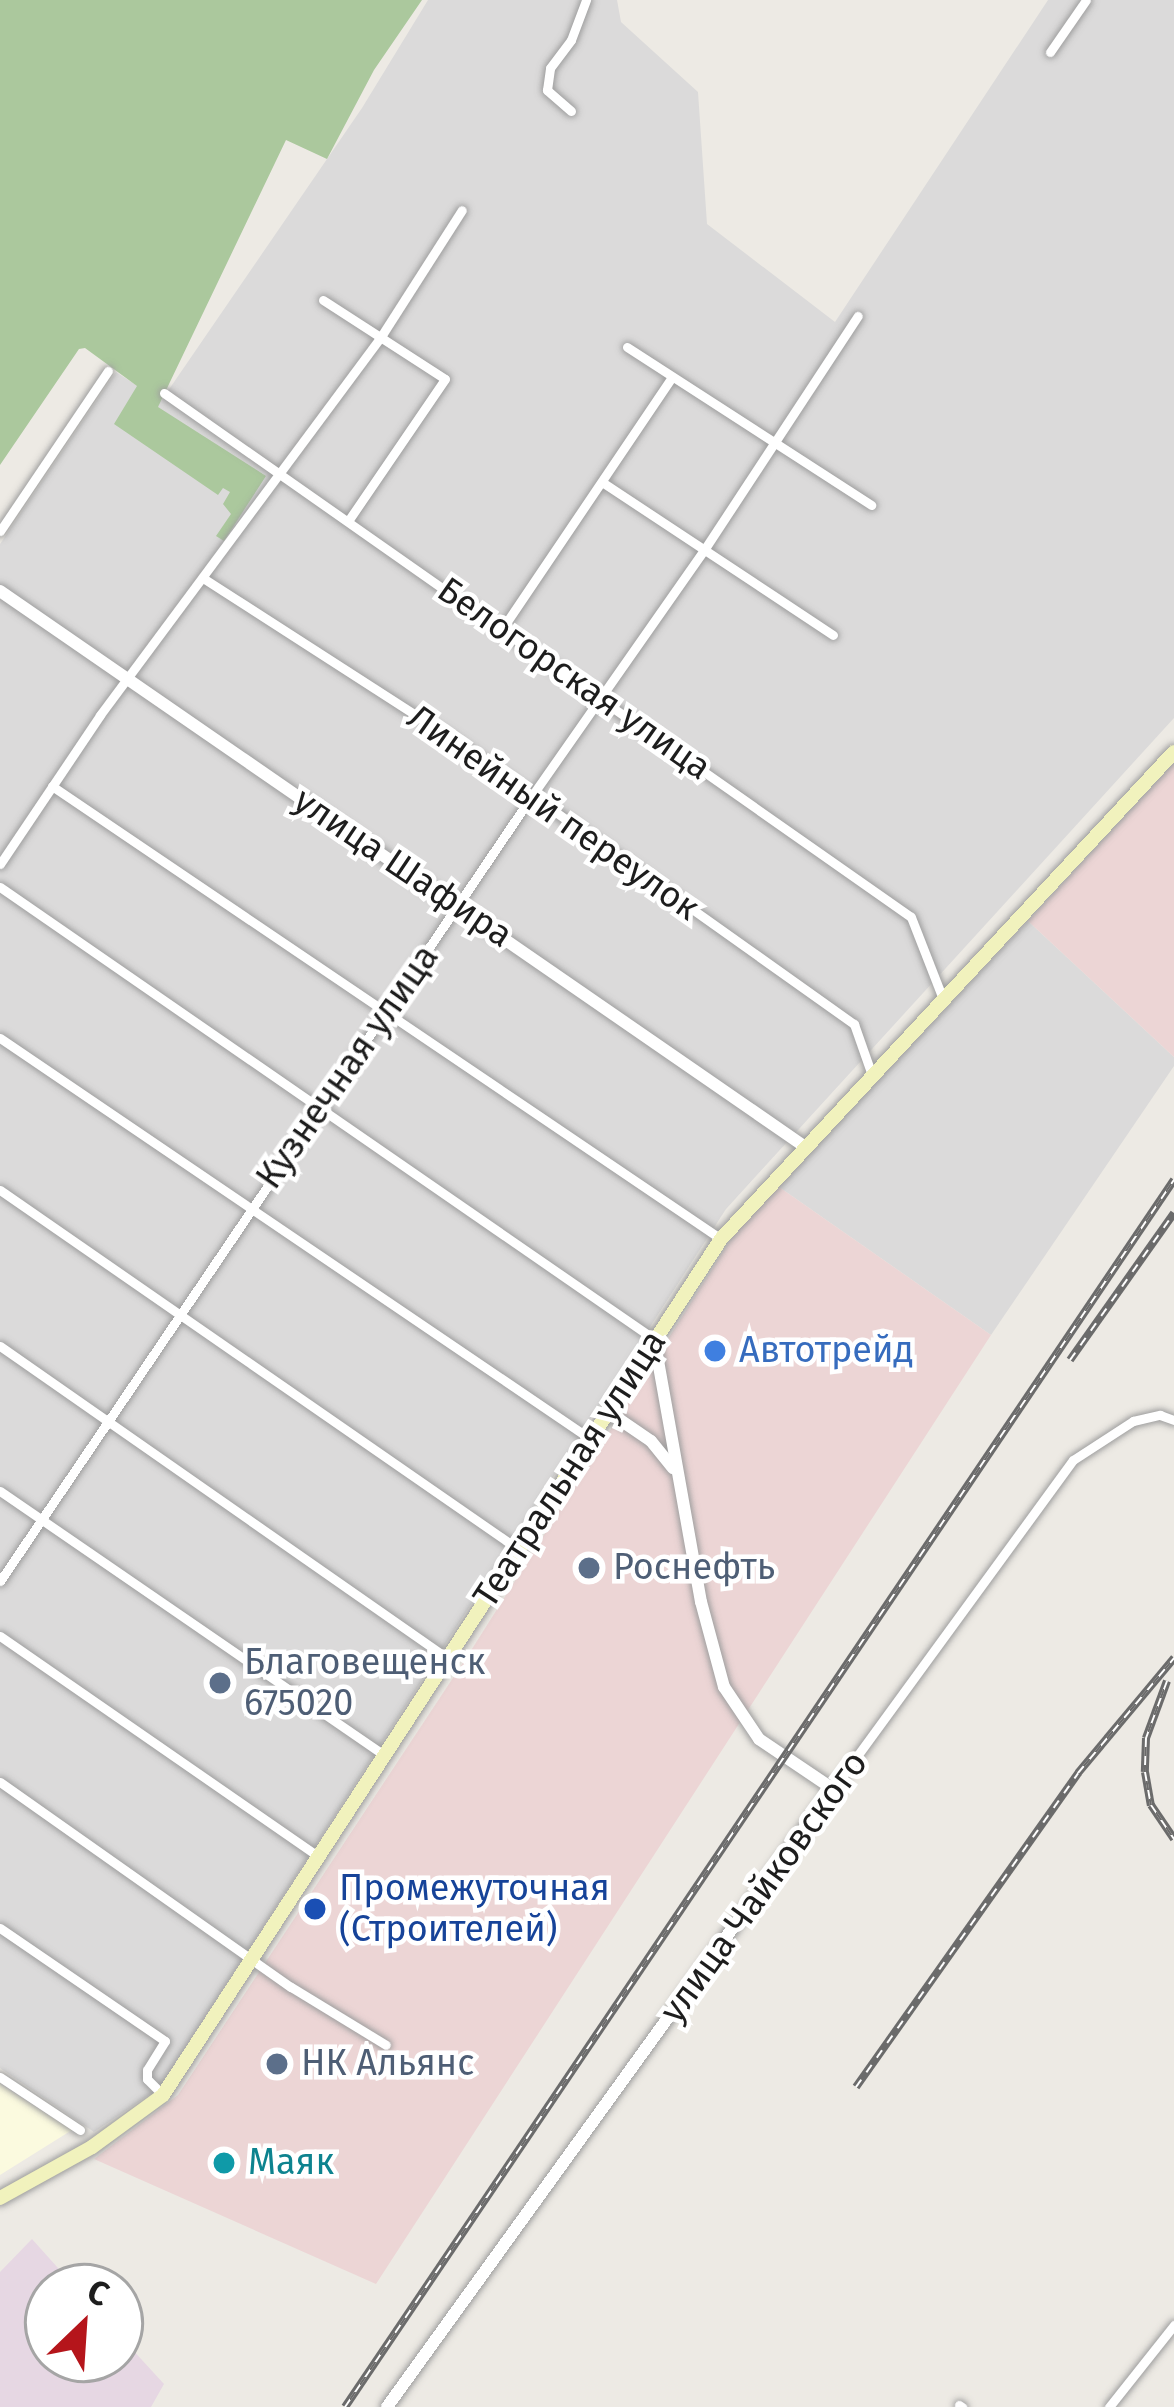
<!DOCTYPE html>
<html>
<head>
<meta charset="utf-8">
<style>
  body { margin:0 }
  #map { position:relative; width:1174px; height:2407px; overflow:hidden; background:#edeae4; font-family:"Fira Sans",sans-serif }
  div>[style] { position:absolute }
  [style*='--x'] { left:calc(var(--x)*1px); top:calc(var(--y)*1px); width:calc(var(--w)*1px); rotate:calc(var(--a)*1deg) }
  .residential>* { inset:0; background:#dbdada }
  .commercial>* { inset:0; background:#ecd5d5 }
  .industrial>* { inset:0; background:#e6d7e3 }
  .education>* { inset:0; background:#fbfadf }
  .forest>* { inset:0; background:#abc89d }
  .roads { filter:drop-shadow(0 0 3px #9e9e9e) drop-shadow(0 0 3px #9e9e9e) }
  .minor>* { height:9px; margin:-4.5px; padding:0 4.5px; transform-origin:4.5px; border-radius:4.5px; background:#fff }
  .tertiary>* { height:12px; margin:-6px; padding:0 6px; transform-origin:6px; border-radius:6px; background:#fff }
  .secondary>* { height:14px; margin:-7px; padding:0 7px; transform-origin:7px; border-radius:7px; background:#f1f2bd }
  .rail>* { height:8px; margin-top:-4px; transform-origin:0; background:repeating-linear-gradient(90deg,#fff 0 9px,#6b6b6b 0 18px); box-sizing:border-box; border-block:3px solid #6b6b6b }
  .dots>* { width:33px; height:33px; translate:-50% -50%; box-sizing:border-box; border:6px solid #fff; border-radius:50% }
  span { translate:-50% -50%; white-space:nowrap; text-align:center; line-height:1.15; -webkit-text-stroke:9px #fff; paint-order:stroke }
  .street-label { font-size:36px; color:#1d1d1d }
  .shop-label { font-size:36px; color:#366cbe }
  .left { translate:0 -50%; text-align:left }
  .service-label { font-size:36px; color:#4e5e75 }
  .transit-label { font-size:36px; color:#164399 }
  .culture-label { font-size:36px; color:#0d838f }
  .north { position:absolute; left:24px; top:2263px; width:120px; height:120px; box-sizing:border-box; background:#fff; border:3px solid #a5a5a5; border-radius:50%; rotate:25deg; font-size:33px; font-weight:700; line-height:48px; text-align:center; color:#1d1d1d }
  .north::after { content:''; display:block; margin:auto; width:42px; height:54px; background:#b5151b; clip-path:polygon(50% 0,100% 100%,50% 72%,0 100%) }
</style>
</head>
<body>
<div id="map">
  <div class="residential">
    <i style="clip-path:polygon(428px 0,617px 0,621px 22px,698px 92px,707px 224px,835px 322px,1048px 0,1174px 0,1174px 718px,726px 1209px,159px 2088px,94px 2132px,0 2068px,0 544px,116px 372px,161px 401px,362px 108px)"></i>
    <i style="clip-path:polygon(1028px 921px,1174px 1057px,1174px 1066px,991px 1335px,779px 1187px)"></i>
  </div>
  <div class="commercial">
    <i style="clip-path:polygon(1174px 763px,1174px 1057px,1028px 921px)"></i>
    <i style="clip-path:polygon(779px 1187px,991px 1335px,376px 2284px,94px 2159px,178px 2095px,470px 1652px,733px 1236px)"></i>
  </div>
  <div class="industrial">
    <i style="clip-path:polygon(32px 2239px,75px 2287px,48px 2287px,48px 2359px,120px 2359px,120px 2336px,164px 2384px,151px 2407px,0 2407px,0 2272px)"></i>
  </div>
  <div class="education">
    <i style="clip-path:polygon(0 2084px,72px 2130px,0 2175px)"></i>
  </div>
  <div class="forest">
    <i style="clip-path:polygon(0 0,422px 0,374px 70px,327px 159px,286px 140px,158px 407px,266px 476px,224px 541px,216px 536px,231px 514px,223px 504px,230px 492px,223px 488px,218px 495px,114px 424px,137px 386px,85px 348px,79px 349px,0 465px)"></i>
  </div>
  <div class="roads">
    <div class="minor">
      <i style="--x:1050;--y:52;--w:63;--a:-55.3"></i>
      <i style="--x:571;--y:111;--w:32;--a:-139"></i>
      <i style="--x:547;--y:90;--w:22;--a:-82"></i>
      <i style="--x:550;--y:68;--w:35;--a:-53"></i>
      <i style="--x:571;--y:40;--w:43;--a:-69.4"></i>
      <i style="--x:323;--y:300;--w:145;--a:32.9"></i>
      <i style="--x:445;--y:379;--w:172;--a:124.3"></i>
      <i style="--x:627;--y:347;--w:291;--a:32.9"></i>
      <i style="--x:164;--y:393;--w:912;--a:35.05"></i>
      <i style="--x:911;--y:917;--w:88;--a:68.7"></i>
      <i style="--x:602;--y:482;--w:277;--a:33.5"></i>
      <i style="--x:0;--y:531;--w:193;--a:-56"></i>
      <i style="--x:203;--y:578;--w:294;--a:32.8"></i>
      <i style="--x:450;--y:737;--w:496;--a:35.4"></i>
      <i style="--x:854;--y:1024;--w:54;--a:70.6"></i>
      <i style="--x:502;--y:629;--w:304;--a:-56"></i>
      <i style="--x:52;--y:786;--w:808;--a:34.1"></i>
      <i style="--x:0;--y:864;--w:179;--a:-56.1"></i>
      <i style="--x:100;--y:715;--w:473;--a:-53.4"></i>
      <i style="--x:382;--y:335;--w:148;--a:-57.4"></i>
      <i style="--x:0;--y:887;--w:795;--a:34.65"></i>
      <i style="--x:0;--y:1038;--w:712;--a:34.18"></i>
      <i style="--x:0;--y:1190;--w:630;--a:34.72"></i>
      <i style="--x:0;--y:1346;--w:545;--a:34.91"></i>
      <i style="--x:0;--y:1491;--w:466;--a:34.5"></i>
      <i style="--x:0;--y:1581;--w:947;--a:-55.89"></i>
      <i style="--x:531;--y:797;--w:302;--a:-55"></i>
      <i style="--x:704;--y:550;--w:280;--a:-56.7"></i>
      <i style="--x:0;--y:1636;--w:388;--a:34.7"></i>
      <i style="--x:0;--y:1782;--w:356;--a:35.2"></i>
      <i style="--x:291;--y:1987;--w:111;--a:31.4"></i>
      <i style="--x:833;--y:1789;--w:407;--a:-53.9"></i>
      <i style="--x:1073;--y:1460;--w:72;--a:-33"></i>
      <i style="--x:1133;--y:1421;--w:28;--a:-13"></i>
      <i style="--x:1160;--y:1415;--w:15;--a:20"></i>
      <i style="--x:0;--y:1928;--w:200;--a:34.4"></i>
      <i style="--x:165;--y:2041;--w:34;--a:122"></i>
      <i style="--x:147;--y:2070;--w:9;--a:90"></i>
      <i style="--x:147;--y:2079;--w:23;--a:45"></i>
      <i style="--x:0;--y:2077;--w:96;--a:33.5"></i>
      <i style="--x:959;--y:2405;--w:4;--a:34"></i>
      <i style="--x:1109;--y:2407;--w:105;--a:-51.6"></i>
    </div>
    <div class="tertiary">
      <i style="--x:0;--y:591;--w:977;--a:34.62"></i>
      <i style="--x:607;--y:1411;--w:53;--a:34.3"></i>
      <i style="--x:651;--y:1441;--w:35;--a:51"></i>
      <i style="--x:387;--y:2407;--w:762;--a:-54.18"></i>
      <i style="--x:833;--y:1789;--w:89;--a:-146"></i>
      <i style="--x:759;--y:1739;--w:63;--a:-123.9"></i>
      <i style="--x:724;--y:1687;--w:88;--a:-105.1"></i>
      <i style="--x:701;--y:1602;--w:267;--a:-100.1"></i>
    </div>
    <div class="secondary">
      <i style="--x:0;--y:2198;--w:105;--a:-29"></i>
      <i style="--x:92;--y:2147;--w:88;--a:-36.2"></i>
      <i style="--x:163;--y:2095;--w:1022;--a:-56.9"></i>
      <i style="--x:721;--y:1239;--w:665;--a:-47.07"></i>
    </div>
  </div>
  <div class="rail">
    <i style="--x:1070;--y:1360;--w:180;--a:-54.7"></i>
    <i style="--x:1167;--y:1681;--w:61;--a:110.2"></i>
    <i style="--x:1146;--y:1738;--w:34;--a:92"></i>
    <i style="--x:1145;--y:1772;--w:34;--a:80"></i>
    <i style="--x:1151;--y:1805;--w:41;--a:55.9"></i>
    <i style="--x:856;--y:2087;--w:385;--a:-54.7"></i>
    <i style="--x:1078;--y:1773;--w:150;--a:-50.1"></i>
    <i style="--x:345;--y:2407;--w:1481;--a:-55.96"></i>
  </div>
  <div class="dots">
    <i style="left:715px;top:1351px;background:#3f7fe0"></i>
    <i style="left:589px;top:1568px;background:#5c6f8a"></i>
    <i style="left:220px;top:1683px;background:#5c6f8a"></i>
    <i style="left:315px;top:1909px;background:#1a4fb4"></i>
    <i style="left:277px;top:2064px;background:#5c6f8a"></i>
    <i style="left:224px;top:2163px;background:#0f9aa8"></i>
  </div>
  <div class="street-label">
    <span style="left:574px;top:679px;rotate:35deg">Белогорская улица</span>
    <span style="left:553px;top:813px;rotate:35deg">Линейный переулок</span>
    <span style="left:403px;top:868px;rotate:34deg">улица Шафира</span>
    <span style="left:348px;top:1067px;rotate:-55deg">Кузнечная улица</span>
    <span style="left:570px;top:1469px;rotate:-57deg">Театральная улица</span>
    <span style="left:764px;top:1887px;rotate:-54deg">улица Чайковского</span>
  </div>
  <div class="shop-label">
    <span class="left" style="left:739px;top:1351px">Автотрейд</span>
  </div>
  <div class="service-label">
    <span class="left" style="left:613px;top:1568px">Роснефть</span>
    <span class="left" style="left:244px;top:1683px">Благовещенск<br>675020</span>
    <span class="left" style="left:301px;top:2064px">НК Альянс</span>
  </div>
  <div class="transit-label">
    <span class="left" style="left:339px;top:1909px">Промежуточная<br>(Строителей)</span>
  </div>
  <div class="culture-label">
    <span class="left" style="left:248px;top:2163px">Маяк</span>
  </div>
  <div class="north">С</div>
</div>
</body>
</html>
